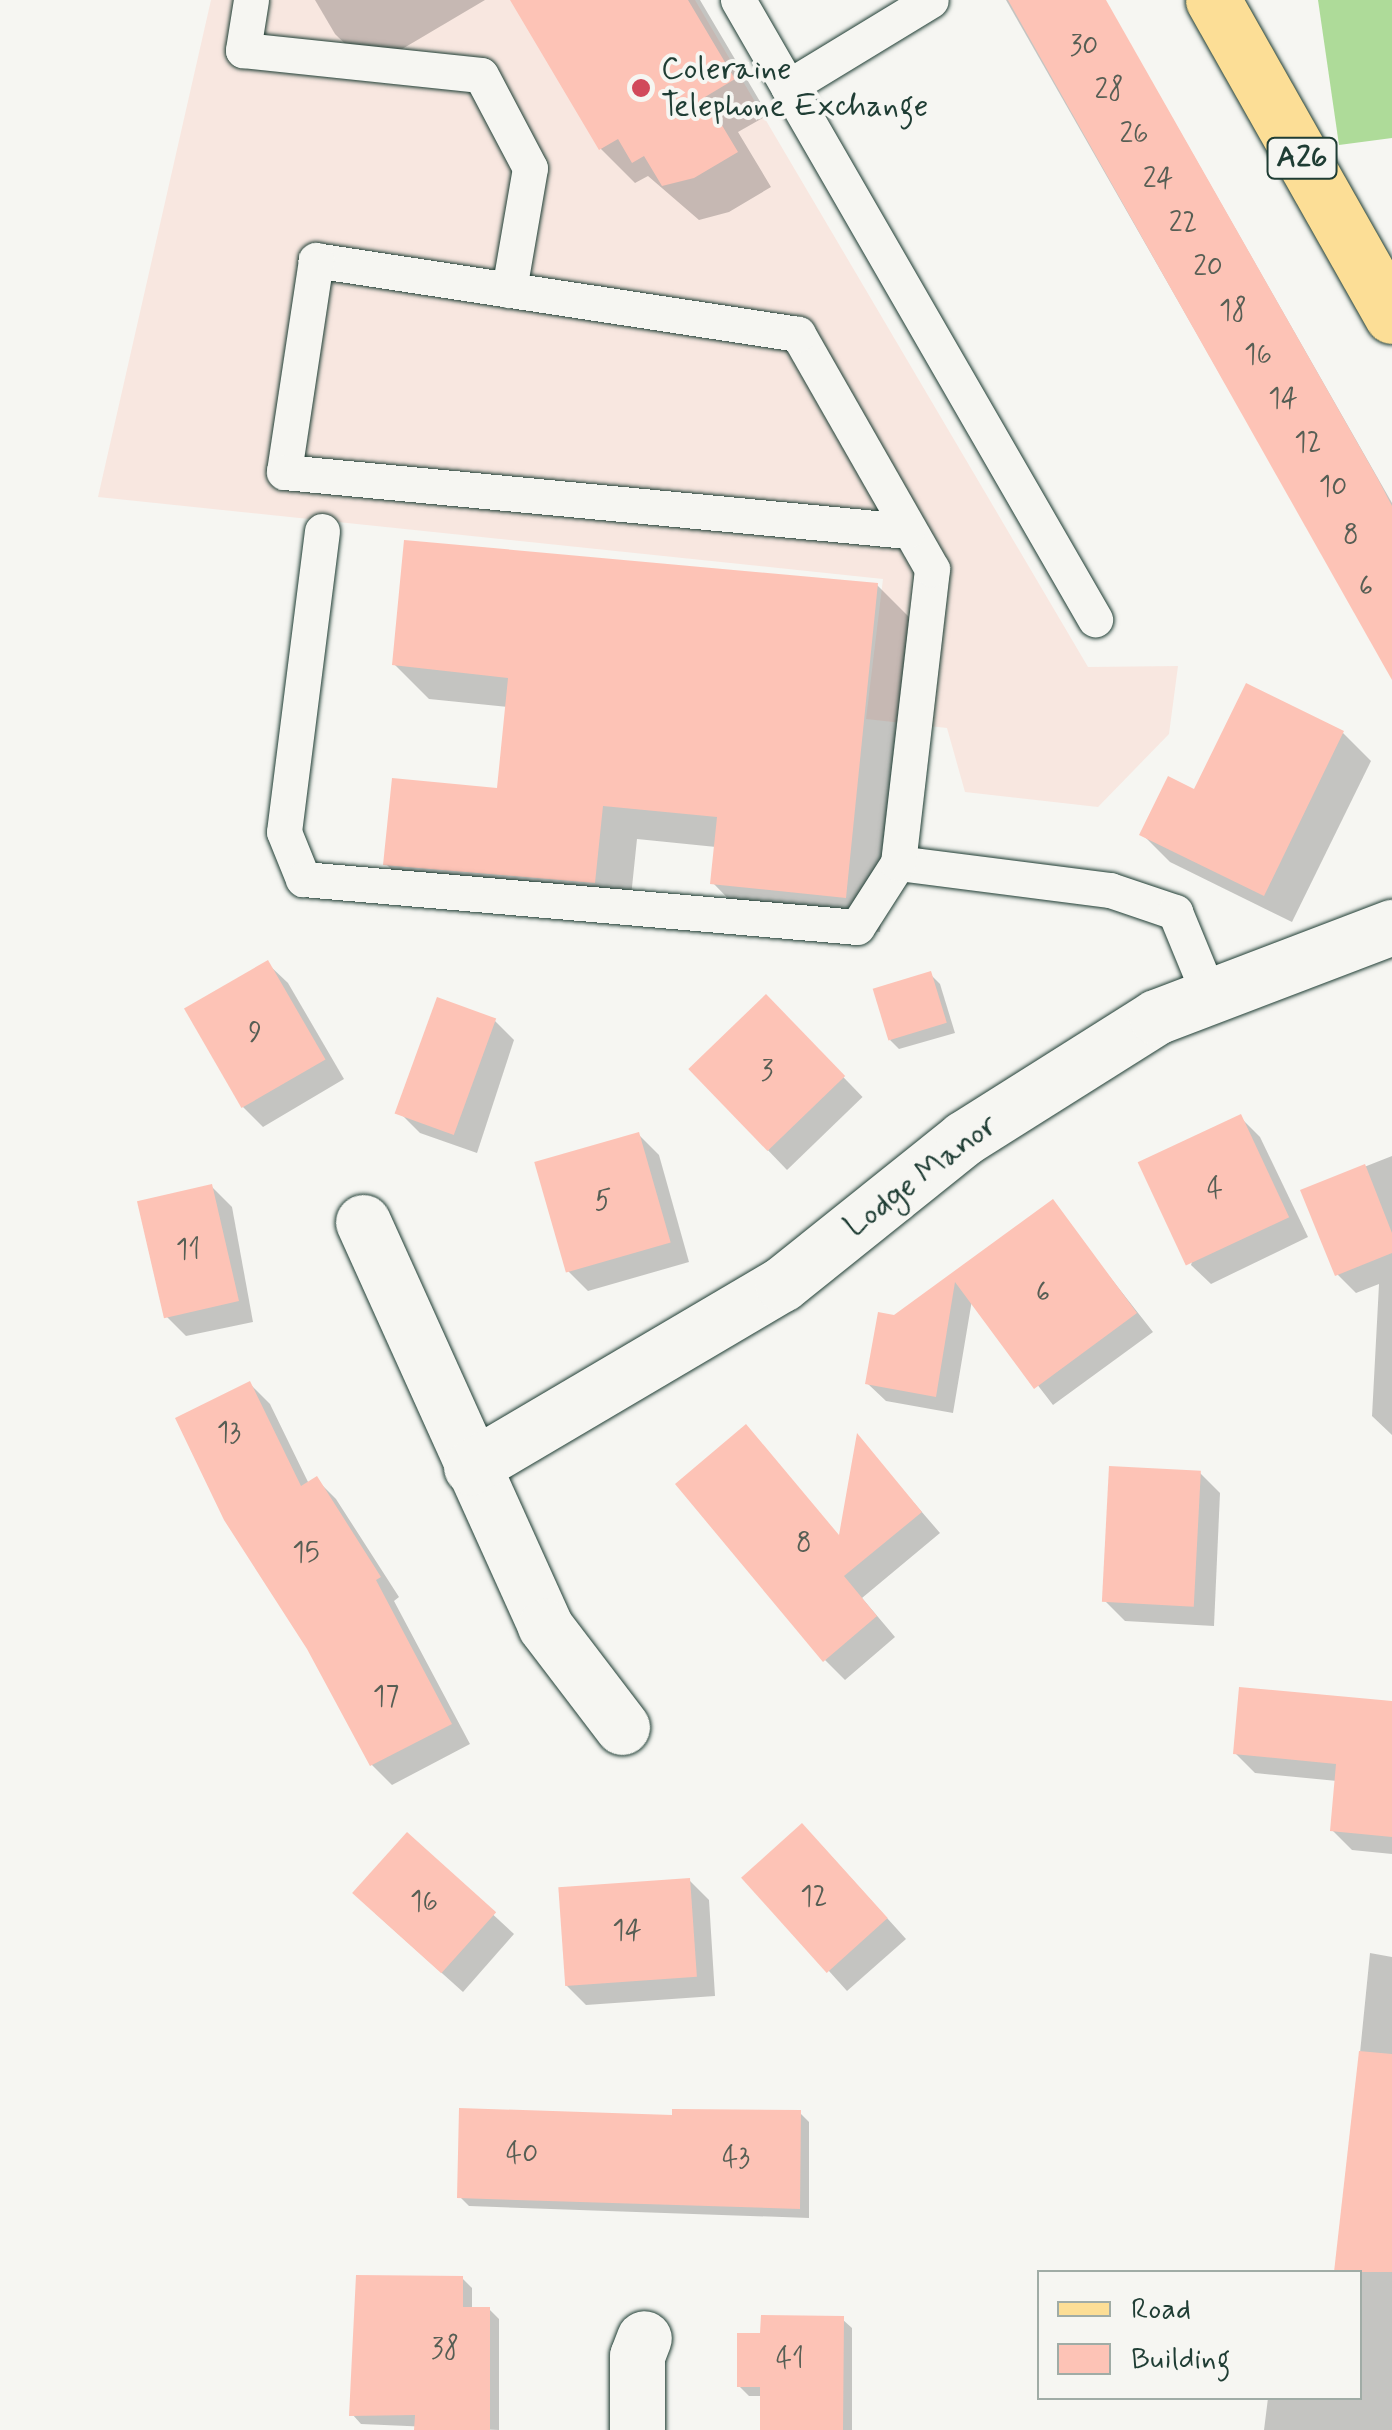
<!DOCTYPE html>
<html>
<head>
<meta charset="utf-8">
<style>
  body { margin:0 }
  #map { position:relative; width:1392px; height:2430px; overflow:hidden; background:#f6f6f2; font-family:Mynerve,sans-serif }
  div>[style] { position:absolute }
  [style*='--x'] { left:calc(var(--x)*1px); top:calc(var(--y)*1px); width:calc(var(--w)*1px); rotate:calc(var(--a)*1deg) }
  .built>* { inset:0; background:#f8e7e0 }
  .green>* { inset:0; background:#aedb99 }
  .shadow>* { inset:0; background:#0003; transform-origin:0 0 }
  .building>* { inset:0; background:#fdc3b6; transform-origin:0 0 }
  .roads { filter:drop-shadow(0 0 2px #1f3d34) drop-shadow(0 0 2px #1f3d34) }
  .service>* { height:35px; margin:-17.5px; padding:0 17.5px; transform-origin:17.5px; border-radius:17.5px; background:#f6f6f2 }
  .minor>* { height:55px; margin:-27.5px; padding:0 27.5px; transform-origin:27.5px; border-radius:27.5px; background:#f6f6f2 }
  .primary>* { height:55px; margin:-27.5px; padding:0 27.5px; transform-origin:27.5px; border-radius:27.5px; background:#fcde96 }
  .dots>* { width:28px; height:28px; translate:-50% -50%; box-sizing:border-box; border:5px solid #f6f6f2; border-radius:50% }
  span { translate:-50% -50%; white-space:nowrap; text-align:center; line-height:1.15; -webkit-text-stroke:8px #f6f6f2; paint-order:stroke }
  .number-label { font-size:28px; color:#565e54 }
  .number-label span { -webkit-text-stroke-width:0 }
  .shield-label span { padding:2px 8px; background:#f6f6f2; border:2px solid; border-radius:8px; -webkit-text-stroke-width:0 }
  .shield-label { font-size:30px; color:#1f3d34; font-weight:700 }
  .poi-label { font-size:32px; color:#1f3d34 }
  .left { translate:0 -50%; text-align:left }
  .street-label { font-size:32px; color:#1f3d34 }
  .legend { position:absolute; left:1037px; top:2270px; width:325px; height:130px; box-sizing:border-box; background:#f6f6f2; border:2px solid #a0aca6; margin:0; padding:12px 18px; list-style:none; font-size:30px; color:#1f3d34 }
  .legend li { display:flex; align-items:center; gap:20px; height:50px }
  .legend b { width:50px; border:2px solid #a0aca6 }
</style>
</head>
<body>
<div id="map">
  <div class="built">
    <i style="clip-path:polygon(211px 0,695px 0,1088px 667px,1178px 666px,1169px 734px,1098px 807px,965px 792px,947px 728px,866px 719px,883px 579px,98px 497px)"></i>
  </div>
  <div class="green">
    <i style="clip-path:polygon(1318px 0,1392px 0,1392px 138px,1339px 145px)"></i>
  </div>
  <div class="shadow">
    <i style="clip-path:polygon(315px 0,485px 0,370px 68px,335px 34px)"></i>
    <i style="clip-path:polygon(513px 0,700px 0,768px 115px,738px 132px,771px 187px,729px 212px,699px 220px,648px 176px,635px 183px,601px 149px)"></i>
    <i style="clip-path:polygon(1006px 0,1105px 0,1392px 503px,1392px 675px)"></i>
    <i style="clip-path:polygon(877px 585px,912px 620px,880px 932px,747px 918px,713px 883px,716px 847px,637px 839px,629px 916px,420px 898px,386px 864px,500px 791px,508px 707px,429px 699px,394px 664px)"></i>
    <i style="clip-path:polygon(1343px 733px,1371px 761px,1292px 922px,1170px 862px,1142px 834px,1195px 793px)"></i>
    <i style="clip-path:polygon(268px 964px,288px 983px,344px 1079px,263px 1127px,243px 1107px)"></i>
    <i style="clip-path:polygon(930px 974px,940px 984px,955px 1033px,899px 1049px,890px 1040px)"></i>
    <i style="left:766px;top:997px;width:139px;height:105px;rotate:46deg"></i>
    <i style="clip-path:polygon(494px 1020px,514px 1040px,477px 1153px,420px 1133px,400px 1113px)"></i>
    <i style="clip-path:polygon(1240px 1117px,1260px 1137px,1308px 1237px,1211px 1284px,1191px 1265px)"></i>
    <i style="clip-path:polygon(639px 1135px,659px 1155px,689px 1262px,588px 1291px,568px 1271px)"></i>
    <i style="clip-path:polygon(1392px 1156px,1392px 1435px,1372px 1416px,1379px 1284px,1356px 1293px,1337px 1274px,1303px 1191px)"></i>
    <i style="clip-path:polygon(212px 1187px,232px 1207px,253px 1322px,186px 1336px,166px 1316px)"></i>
    <i style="clip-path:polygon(1052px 1203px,1153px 1332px,1053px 1405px,972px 1300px,953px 1413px,886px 1401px,868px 1384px,895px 1318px)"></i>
    <i style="clip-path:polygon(250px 1384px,270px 1404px,309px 1484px,316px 1479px,336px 1499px,399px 1597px,394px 1601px,470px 1744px,392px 1785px,372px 1765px,310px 1648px)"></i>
    <i style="clip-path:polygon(858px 1438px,940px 1533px,862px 1598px,895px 1637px,845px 1680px,825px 1660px)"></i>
    <i style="clip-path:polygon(1200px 1473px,1220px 1493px,1214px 1626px,1125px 1621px,1105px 1601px)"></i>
    <i style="clip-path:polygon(1392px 1704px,1392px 1854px,1352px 1850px,1332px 1830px,1337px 1781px,1255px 1773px,1235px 1753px)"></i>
    <i style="clip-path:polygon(407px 1835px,514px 1934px,463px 1992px,375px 1913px)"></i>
    <i style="clip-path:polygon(822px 1846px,906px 1939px,847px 1991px,745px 1878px)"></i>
    <i style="clip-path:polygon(689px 1880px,709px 1900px,715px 1996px,586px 2005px,566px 1985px)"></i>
    <i style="clip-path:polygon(1370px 1953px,1392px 1957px,1392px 2430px,1264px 2430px,1268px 2398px,1360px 2398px,1360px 2272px,1338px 2272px)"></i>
    <i style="clip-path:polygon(799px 2112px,809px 2122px,809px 2218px,469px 2206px,460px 2197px,674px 2118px)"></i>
    <i style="clip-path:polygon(462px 2278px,472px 2288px,472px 2309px,489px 2309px,499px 2319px,499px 2430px,361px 2424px,352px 2414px)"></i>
    <i style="clip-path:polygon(842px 2319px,852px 2328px,852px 2430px,762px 2430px,763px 2396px,749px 2396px,739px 2386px,762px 2336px)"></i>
  </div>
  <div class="building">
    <i style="clip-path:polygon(510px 0,688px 0,735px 79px,705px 97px,738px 152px,694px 178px,662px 186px,644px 156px,632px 163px,618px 139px,599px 150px)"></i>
    <i style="clip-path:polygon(1008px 0,1106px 0,1379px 481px,1392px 506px,1392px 680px)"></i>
    <i style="clip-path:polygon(404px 540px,878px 583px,846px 898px,710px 884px,717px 817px,603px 806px,595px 883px,383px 865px,392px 778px,497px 788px,508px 678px,392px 665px)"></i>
    <i style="clip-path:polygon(1246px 683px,1344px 731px,1264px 896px,1139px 835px,1168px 776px,1194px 789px)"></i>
    <i style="left:268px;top:960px;width:115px;height:97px;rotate:60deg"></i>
    <i style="left:931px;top:971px;width:54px;height:61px;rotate:73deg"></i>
    <i style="left:766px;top:994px;width:114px;height:108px;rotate:46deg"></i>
    <i style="left:437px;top:997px;width:63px;height:124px;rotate:20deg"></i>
    <i style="left:1241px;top:1114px;width:114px;height:114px;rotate:65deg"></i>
    <i style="left:639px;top:1132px;width:115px;height:109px;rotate:74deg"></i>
    <i style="clip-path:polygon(1365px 1164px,1392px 1233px,1392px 1253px,1335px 1276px,1300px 1190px)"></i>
    <i style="left:212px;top:1184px;width:120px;height:77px;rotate:77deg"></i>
    <i style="clip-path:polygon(1053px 1199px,1137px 1313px,1034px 1389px,955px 1282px,936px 1397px,865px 1384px,878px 1312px,894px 1315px)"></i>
    <i style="clip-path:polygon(250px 1381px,301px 1486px,317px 1476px,381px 1577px,376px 1580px,452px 1724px,370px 1766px,307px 1649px,224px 1520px,175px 1418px)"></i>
    <i style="clip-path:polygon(746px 1424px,839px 1535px,857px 1433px,922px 1512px,844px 1576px,877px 1616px,823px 1662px,675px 1484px)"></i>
    <i style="left:1109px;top:1466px;width:92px;height:136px;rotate:3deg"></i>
    <i style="clip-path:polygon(1239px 1687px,1392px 1701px,1392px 1837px,1330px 1831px,1336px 1764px,1233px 1754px)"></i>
    <i style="left:802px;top:1823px;width:128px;height:82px;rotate:48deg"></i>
    <i style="left:407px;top:1832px;width:120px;height:82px;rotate:42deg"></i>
    <i style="left:690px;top:1878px;width:99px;height:132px;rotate:86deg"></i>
    <i style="clip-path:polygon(1359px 2051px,1392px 2054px,1392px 2272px,1334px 2272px)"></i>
    <i style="clip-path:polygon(459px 2108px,672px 2115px,672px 2109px,801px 2110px,800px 2209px,457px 2198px)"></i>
    <i style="clip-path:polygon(356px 2275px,463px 2276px,463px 2307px,490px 2307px,490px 2430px,414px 2430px,415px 2415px,349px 2416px)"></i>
    <i style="clip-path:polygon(761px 2315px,844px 2316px,843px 2430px,760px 2430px,760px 2387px,737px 2387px,737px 2333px,760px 2333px)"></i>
  </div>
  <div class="roads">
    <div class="service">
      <i style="--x:251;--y:0;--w:51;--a:99.1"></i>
      <i style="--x:243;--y:50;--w:239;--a:6"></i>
      <i style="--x:481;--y:75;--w:105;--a:62.2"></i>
      <i style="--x:530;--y:168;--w:124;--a:99.8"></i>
      <i style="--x:738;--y:0;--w:715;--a:60.03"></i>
      <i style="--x:788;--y:87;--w:167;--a:-31.3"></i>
      <i style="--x:322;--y:531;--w:303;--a:97.2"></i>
      <i style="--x:284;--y:832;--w:51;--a:68"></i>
      <i style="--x:303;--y:879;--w:556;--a:4.95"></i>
      <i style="--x:857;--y:927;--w:76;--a:-57.4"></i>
      <i style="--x:898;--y:863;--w:214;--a:7.3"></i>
      <i style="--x:1110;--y:890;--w:69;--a:18.7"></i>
      <i style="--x:1175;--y:912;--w:92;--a:67.6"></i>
      <i style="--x:898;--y:863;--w:296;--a:-83.4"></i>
      <i style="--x:932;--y:569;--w:271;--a:-119.7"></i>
      <i style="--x:798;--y:334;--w:488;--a:-171.3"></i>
      <i style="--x:316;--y:260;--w:214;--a:98.6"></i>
      <i style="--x:284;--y:472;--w:626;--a:5.41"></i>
    </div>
    <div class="minor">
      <i style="--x:363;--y:1222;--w:443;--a:65.7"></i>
      <i style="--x:545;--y:1626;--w:127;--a:52.7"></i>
      <i style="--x:471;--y:1467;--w:361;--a:-30.5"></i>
      <i style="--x:782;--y:1284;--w:233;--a:-38.7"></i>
      <i style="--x:964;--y:1138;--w:227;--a:-32.2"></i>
      <i style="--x:1156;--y:1017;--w:253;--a:-20.9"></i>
      <i style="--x:637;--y:2430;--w:74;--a:-90"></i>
      <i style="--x:637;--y:2356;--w:19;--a:-69"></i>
    </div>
    <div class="primary">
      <i style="--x:1213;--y:0;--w:363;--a:60.5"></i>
    </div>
  </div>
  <div class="dots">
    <i style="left:641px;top:88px;background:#d1495b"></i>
  </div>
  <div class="number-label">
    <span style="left:1084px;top:47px">30</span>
    <span style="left:1109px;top:91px">28</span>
    <span style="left:1134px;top:135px">26</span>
    <span style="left:1158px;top:180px">24</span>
    <span style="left:1183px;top:224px">22</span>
    <span style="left:1208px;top:268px">20</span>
    <span style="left:1233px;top:312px">18</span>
    <span style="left:1258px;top:356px">16</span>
    <span style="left:1283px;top:400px">14</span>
    <span style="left:1308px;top:444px">12</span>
    <span style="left:1333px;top:488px">10</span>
    <span style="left:1351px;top:536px">8</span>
    <span style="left:1366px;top:588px">6</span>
    <span style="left:255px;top:1034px">9</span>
    <span style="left:767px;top:1072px">3</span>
    <span style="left:1215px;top:1190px">4</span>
    <span style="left:603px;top:1202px">5</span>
    <span style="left:188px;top:1251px">11</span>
    <span style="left:1043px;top:1294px">6</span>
    <span style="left:229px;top:1434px">13</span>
    <span style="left:804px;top:1544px">8</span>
    <span style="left:306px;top:1554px">15</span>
    <span style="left:386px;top:1698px">17</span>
    <span style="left:814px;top:1898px">12</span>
    <span style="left:424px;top:1903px">16</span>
    <span style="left:627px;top:1932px">14</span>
    <span style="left:522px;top:2155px">40</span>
    <span style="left:736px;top:2159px">43</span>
    <span style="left:445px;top:2350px">38</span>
    <span style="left:790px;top:2360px">41</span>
  </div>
  <div class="shield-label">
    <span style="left:1302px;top:158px">A26</span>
  </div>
  <div class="poi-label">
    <span class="left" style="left:661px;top:88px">Coleraine<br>Telephone Exchange</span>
  </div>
  <div class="street-label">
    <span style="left:921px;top:1176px;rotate:-37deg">Lodge Manor</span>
  </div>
  <ul class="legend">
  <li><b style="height:12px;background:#fcde96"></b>Road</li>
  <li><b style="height:28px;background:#fdc3b6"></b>Building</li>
  </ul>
</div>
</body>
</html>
